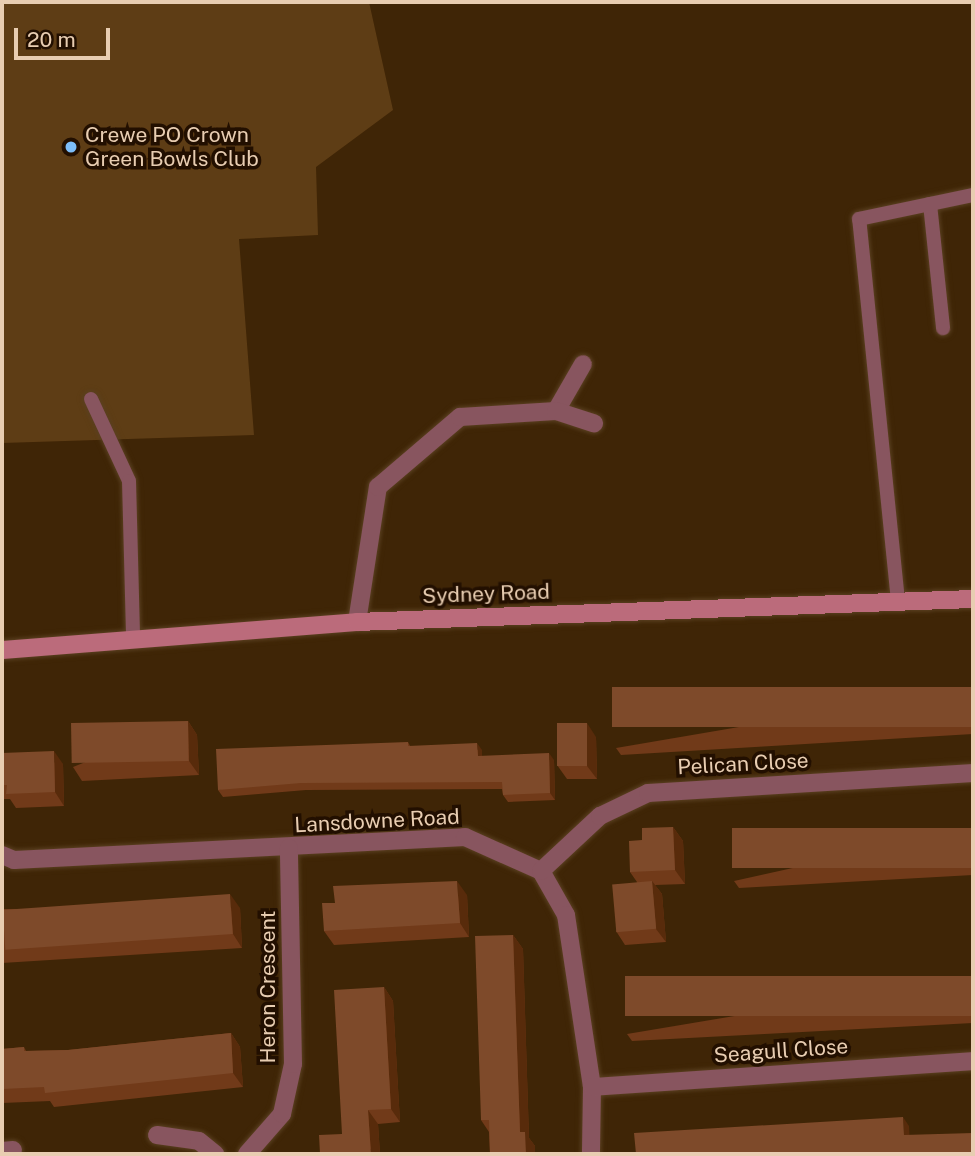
<!DOCTYPE html>
<html>
<head>
<meta charset="utf-8">
<style>
  body { margin:0 }
  #map { position:relative; width:975px; height:1156px; overflow:hidden; background:#3f2506; font-family:"Public Sans",sans-serif }
  div>[style] { position:absolute }
  [style*='--x'] { left:calc(var(--x)*1px); top:calc(var(--y)*1px); width:calc(var(--w)*1px); rotate:calc(var(--a)*1deg) }
  .green>* { inset:0; background:#5e3d15 }
  .roads { filter:drop-shadow(0 0 2px #5a4021) drop-shadow(0 0 2px #5a4021) }
  .lane>* { height:14px; margin:-7px; padding:0 7px; transform-origin:7px; border-radius:7px; background:#88555f }
  .street>* { height:18px; margin:-9px; padding:0 9px; transform-origin:9px; border-radius:9px; background:#88555f }
  .secondary>* { height:18px; margin:-9px; padding:0 9px; transform-origin:9px; border-radius:9px; background:#bb6b7b }
  .wall>* { inset:0; background:#713a19 }
  .shaded-wall>* { inset:0; background:#582b0b }
  .building>* { inset:0; background:#7e4a2a; transform-origin:0 0 }
  .dots>* { width:19px; height:19px; translate:-50% -50%; box-sizing:border-box; border:4px solid #220f00; border-radius:50% }
  span { translate:-50% -50%; white-space:nowrap; text-align:center; line-height:1.15; -webkit-text-stroke:7px #220f00; paint-order:stroke }
  .poi-label { font-size:21px; color:#e8cdb1 }
  .left { translate:0 -50%; text-align:left }
  .street-label { font-size:21px; color:#e8cdb1 }
  .frame { position:absolute; inset:0; border:4px solid #e8cdb1; pointer-events:none }
  .scale { position:absolute; left:14px; top:28px; width:96px; height:32px; box-sizing:border-box; border:4px solid #e8cdb1; border-top:0; padding-left:9px; font-size:21px; line-height:24px; white-space:nowrap; color:#e8cdb1; -webkit-text-stroke:5px #220f00; paint-order:stroke }
</style>
</head>
<body>
<div id="map">
  <div class="green">
    <i style="clip-path:polygon(2px 2px,369px 2px,393px 110px,316px 167px,318px 235px,239px 239px,254px 435px,2px 443px)"></i>
  </div>
  <div class="roads">
    <div class="lane">
      <i style="--x:930;--y:204;--w:125;--a:84"></i>
      <i style="--x:91;--y:399;--w:90;--a:65.1"></i>
      <i style="--x:129;--y:481;--w:158;--a:88.5"></i>
      <i style="--x:898;--y:601;--w:384;--a:-95.8"></i>
      <i style="--x:859;--y:219;--w:116;--a:-11.9"></i>
    </div>
    <div class="street">
      <i style="--x:556;--y:411;--w:54;--a:-60.1"></i>
      <i style="--x:357;--y:622;--w:137;--a:-81.2"></i>
      <i style="--x:378;--y:487;--w:108;--a:-40.5"></i>
      <i style="--x:460;--y:417;--w:96;--a:-3.6"></i>
      <i style="--x:556;--y:411;--w:40;--a:18"></i>
      <i style="--x:2;--y:855;--w:13;--a:23"></i>
      <i style="--x:14;--y:860;--w:452;--a:-2.9"></i>
      <i style="--x:465;--y:837;--w:83;--a:24.1"></i>
      <i style="--x:541;--y:871;--w:51;--a:60.4"></i>
      <i style="--x:566;--y:915;--w:174;--a:81.4"></i>
      <i style="--x:592;--y:1087;--w:67;--a:90.9"></i>
      <i style="--x:541;--y:871;--w:81;--a:-43"></i>
      <i style="--x:600;--y:816;--w:53;--a:-25.6"></i>
      <i style="--x:648;--y:793;--w:326;--a:-3.5"></i>
      <i style="--x:592;--y:1087;--w:382;--a:-3.9"></i>
      <i style="--x:157;--y:1135;--w:42;--a:8.1"></i>
      <i style="--x:199;--y:1141;--w:21;--a:39"></i>
      <i style="--x:2;--y:1151;--w:11;--a:-5"></i>
      <i style="--x:247;--y:1154;--w:53;--a:-48.8"></i>
      <i style="--x:282;--y:1114;--w:51;--a:-77.6"></i>
      <i style="--x:293;--y:1064;--w:216;--a:-91.1"></i>
    </div>
    <div class="secondary">
      <i style="--x:2;--y:650;--w:356;--a:-4.5"></i>
      <i style="--x:357;--y:622;--w:616;--a:-2.14"></i>
    </div>
  </div>
  <div class="wall">
    <i style="clip-path:polygon(973px 687px,973px 734px,621px 755px,616px 748px)"></i>
    <i style="clip-path:polygon(188px 721px,197px 735px,199px 775px,82px 781px,73px 767px)"></i>
    <i style="clip-path:polygon(596px 737px,597px 779px,567px 779px,557px 765px)"></i>
    <i style="clip-path:polygon(408px 742px,410px 746px,482px 750px,482px 756px,554px 760px,555px 800px,508px 802px,503px 795px,502px 789px,306px 790px,223px 797px,218px 790px)"></i>
    <i style="clip-path:polygon(2px 753px,63px 764px,64px 806px,16px 808px,10px 799px,2px 799px)"></i>
    <i style="clip-path:polygon(673px 827px,683px 841px,685px 884px,655px 885px,662px 894px,666px 942px,625px 945px,616px 931px,637px 882px,630px 872px,642px 840px)"></i>
    <i style="clip-path:polygon(973px 828px,973px 875px,739px 888px,734px 881px)"></i>
    <i style="clip-path:polygon(467px 895px,469px 937px,334px 945px,324px 931px,335px 903px)"></i>
    <i style="clip-path:polygon(240px 908px,242px 948px,2px 963px,2px 909px)"></i>
    <i style="clip-path:polygon(513px 935px,523px 949px,529px 1138px,535px 1146px,535px 1154px,490px 1154px,489px 1132px,481px 1120px)"></i>
    <i style="clip-path:polygon(973px 976px,973px 1023px,632px 1041px,627px 1034px)"></i>
    <i style="clip-path:polygon(384px 987px,393px 1001px,400px 1122px,378px 1124px,380px 1154px,342px 1134px)"></i>
    <i style="clip-path:polygon(231px 1033px,240px 1047px,243px 1087px,54px 1107px,50px 1101px,2px 1103px,2px 1049px,24px 1047px,26px 1051px,68px 1050px)"></i>
  </div>
  <div class="shaded-wall">
    <i style="clip-path:polygon(188px 721px,197px 735px,199px 775px,189px 761px)"></i>
    <i style="clip-path:polygon(587px 723px,596px 737px,597px 779px,587px 766px)"></i>
    <i style="clip-path:polygon(477px 743px,482px 750px,482px 763px,478px 756px)"></i>
    <i style="clip-path:polygon(54px 751px,63px 764px,64px 806px,55px 792px)"></i>
    <i style="clip-path:polygon(549px 753px,554px 760px,555px 800px,550px 793px)"></i>
    <i style="clip-path:polygon(673px 827px,683px 841px,685px 884px,675px 870px)"></i>
    <i style="clip-path:polygon(457px 881px,467px 895px,469px 937px,460px 923px)"></i>
    <i style="clip-path:polygon(652px 881px,662px 894px,666px 942px,656px 929px)"></i>
    <i style="clip-path:polygon(230px 894px,240px 908px,242px 948px,233px 934px)"></i>
    <i style="clip-path:polygon(513px 935px,523px 949px,529px 1138px,535px 1146px,535px 1154px,526px 1154px,520px 1132px)"></i>
    <i style="clip-path:polygon(384px 987px,393px 1001px,400px 1122px,391px 1109px)"></i>
    <i style="clip-path:polygon(231px 1033px,240px 1047px,243px 1087px,233px 1073px)"></i>
    <i style="clip-path:polygon(368px 1110px,378px 1124px,380px 1154px,371px 1154px)"></i>
    <i style="clip-path:polygon(903px 1117px,909px 1126px,910px 1144px,904px 1135px)"></i>
  </div>
  <div class="building">
    <i style="left:973px;top:687px;width:40px;height:361px;rotate:90deg"></i>
    <i style="left:188px;top:721px;width:40px;height:117px;rotate:89deg"></i>
    <i style="left:587px;top:723px;width:43px;height:30px;rotate:90deg"></i>
    <i style="clip-path:polygon(408px 742px,408px 746px,477px 743px,478px 756px,549px 753px,550px 793px,503px 795px,502px 782px,301px 783px,218px 790px,216px 749px)"></i>
    <i style="clip-path:polygon(54px 751px,55px 792px,6px 794px,7px 785px,2px 785px,2px 753px)"></i>
    <i style="clip-path:polygon(673px 827px,675px 870px,630px 872px,629px 841px,642px 840px,642px 828px)"></i>
    <i style="left:973px;top:828px;width:40px;height:241px;rotate:90deg"></i>
    <i style="clip-path:polygon(457px 881px,460px 923px,324px 931px,322px 903px,335px 903px,333px 886px)"></i>
    <i style="left:652px;top:881px;width:48px;height:40px;rotate:85deg"></i>
    <i style="left:230px;top:894px;width:40px;height:228px;rotate:86deg"></i>
    <i style="clip-path:polygon(513px 935px,520px 1132px,525px 1132px,526px 1154px,490px 1154px,489px 1120px,481px 1120px,475px 936px)"></i>
    <i style="left:973px;top:976px;width:40px;height:348px;rotate:90deg"></i>
    <i style="clip-path:polygon(384px 987px,391px 1109px,368px 1110px,371px 1154px,320px 1154px,319px 1135px,342px 1134px,334px 990px)"></i>
    <i style="clip-path:polygon(231px 1033px,233px 1073px,45px 1093px,44px 1087px,2px 1089px,2px 1049px,24px 1047px,24px 1051px,68px 1050px)"></i>
    <i style="clip-path:polygon(903px 1117px,904px 1135px,973px 1133px,973px 1154px,636px 1154px,634px 1133px)"></i>
  </div>
  <div class="dots">
    <i style="left:71px;top:147px;background:#7dbef9"></i>
  </div>
  <div class="poi-label">
    <span class="left" style="left:85px;top:147px">Crewe PO Crown<br>Green Bowls Club</span>
  </div>
  <div class="street-label">
    <span style="left:486px;top:594px;rotate:-2deg">Sydney Road</span>
    <span style="left:743px;top:764px;rotate:-3deg">Pelican Close</span>
    <span style="left:377px;top:821px;rotate:-3deg">Lansdowne Road</span>
    <span style="left:268px;top:987px;rotate:-90deg">Heron Crescent</span>
    <span style="left:781px;top:1051px;rotate:-4deg">Seagull Close</span>
  </div>
  <div class="frame"></div>
  <div class="scale">20 m</div>
</div>
</body>
</html>
